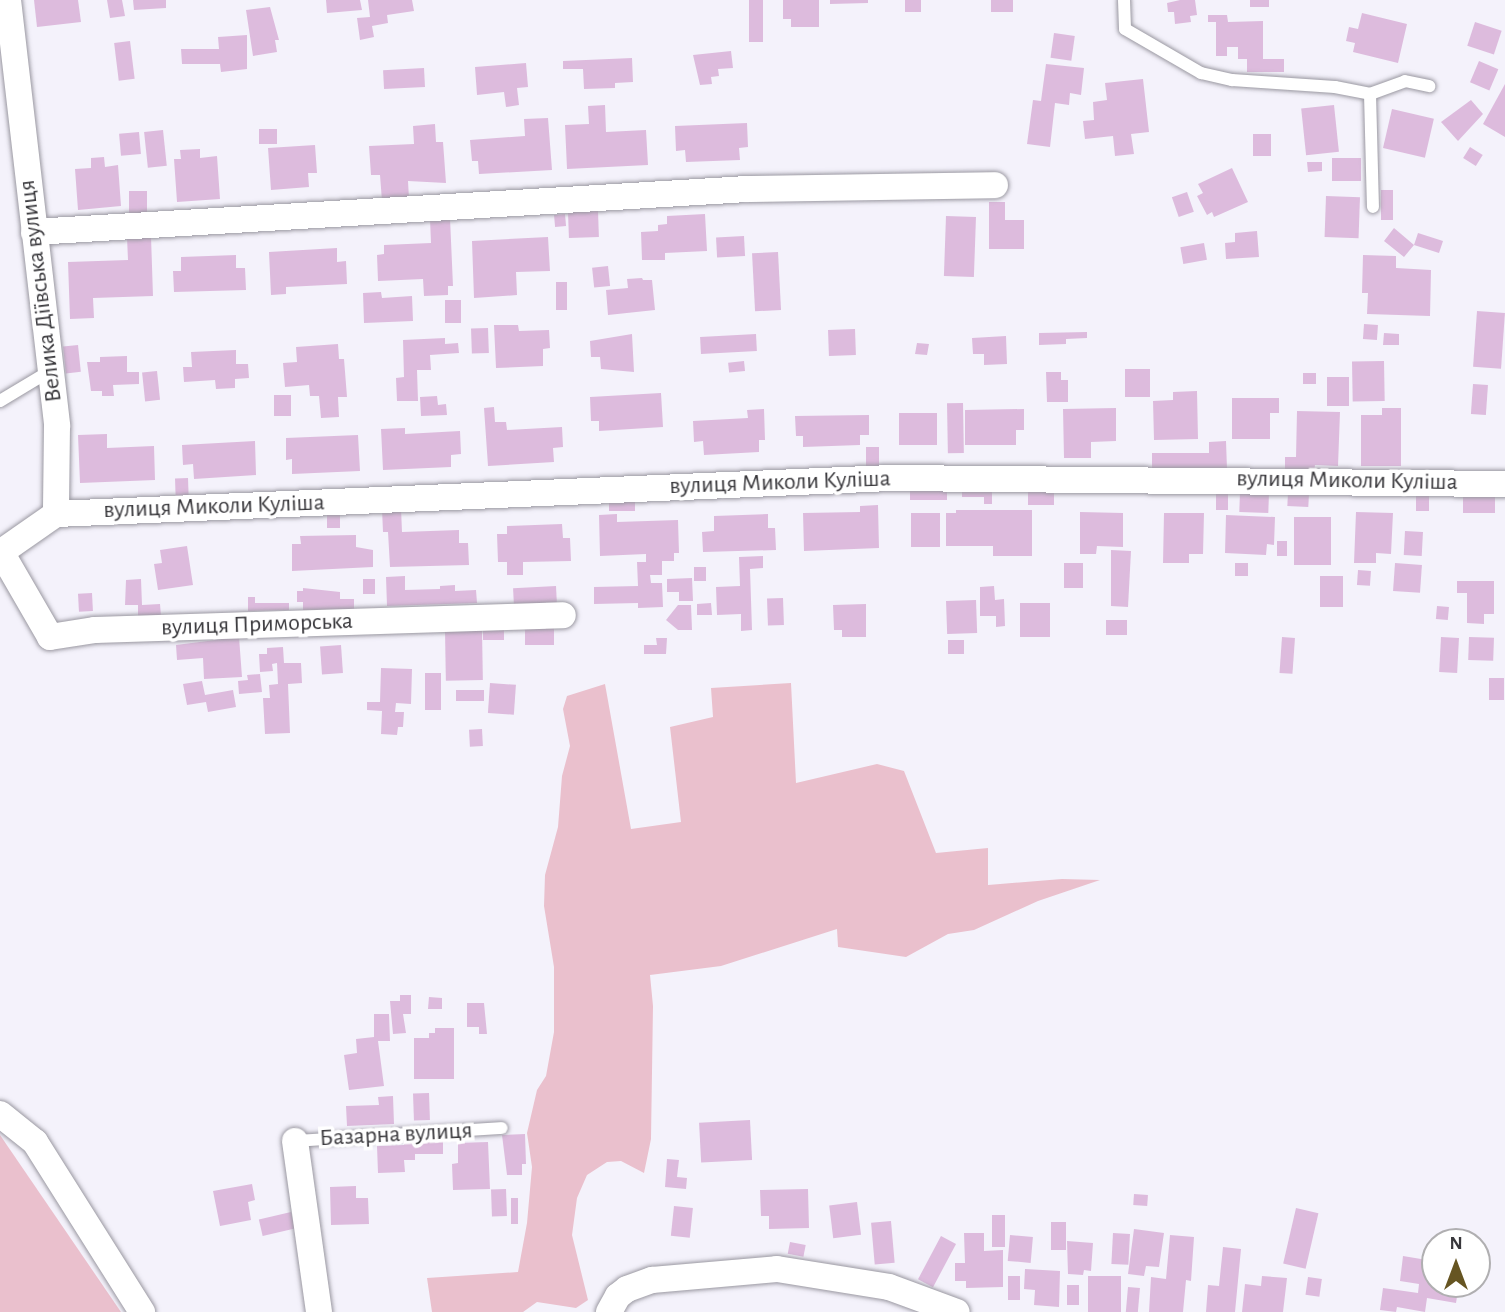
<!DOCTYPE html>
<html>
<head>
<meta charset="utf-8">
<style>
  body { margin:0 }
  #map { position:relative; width:1505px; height:1312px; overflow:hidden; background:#f4f2fb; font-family:"Alegreya Sans",sans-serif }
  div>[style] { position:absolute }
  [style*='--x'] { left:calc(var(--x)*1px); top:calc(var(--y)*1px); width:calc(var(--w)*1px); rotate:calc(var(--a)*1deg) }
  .green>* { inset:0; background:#eac0cd }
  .building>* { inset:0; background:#dbd; transform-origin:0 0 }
  .roads { filter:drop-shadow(0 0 2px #9a98a1) drop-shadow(0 0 2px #9a98a1) }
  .lane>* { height:12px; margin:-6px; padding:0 6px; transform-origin:6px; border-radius:6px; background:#fff }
  .street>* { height:26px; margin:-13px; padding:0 13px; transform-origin:13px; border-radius:13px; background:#fff }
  span { translate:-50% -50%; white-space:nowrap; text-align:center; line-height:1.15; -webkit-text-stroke:7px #fff; paint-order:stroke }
  .street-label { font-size:24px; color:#39383c }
  .north { position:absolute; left:1421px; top:1228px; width:70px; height:70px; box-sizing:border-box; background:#fff; border:2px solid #b0afb1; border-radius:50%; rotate:0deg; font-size:19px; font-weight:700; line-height:28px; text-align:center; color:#39383c }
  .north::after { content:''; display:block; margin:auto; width:24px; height:32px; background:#652; clip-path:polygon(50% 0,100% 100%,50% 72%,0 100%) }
</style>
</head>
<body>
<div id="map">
  <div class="green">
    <i style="clip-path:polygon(791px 683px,796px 783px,877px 764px,904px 771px,936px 853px,988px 848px,988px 885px,1062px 879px,1100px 880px,1038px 901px,974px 930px,948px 934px,906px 957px,838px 947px,837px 929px,721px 966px,650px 975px,653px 1006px,651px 1139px,644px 1173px,621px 1161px,607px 1162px,587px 1175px,577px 1198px,572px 1235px,588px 1300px,576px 1308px,537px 1302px,523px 1312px,432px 1312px,427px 1278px,518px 1272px,527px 1223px,532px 1167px,527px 1133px,537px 1090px,546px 1076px,554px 1032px,554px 967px,544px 906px,545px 875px,558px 827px,562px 776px,570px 746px,563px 709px,567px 696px,605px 684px,631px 829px,681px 822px,670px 727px,713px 717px,711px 688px)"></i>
    <i style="clip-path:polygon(0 1135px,121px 1312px,0 1312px)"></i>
  </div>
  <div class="building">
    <i style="clip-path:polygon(34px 0,78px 0,81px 22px,37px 27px)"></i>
    <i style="clip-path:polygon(107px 0,122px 0,125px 16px,110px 18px)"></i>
    <i style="clip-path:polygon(133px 0,166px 0,166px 8px,134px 10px)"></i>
    <i style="clip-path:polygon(326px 0,360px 0,362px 10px,327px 13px)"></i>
    <i style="clip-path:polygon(368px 0,412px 0,414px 11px,387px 15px,388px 23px,372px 26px,374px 37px,360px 40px,357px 18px,370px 17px)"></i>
    <i style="left:749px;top:0;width:14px;height:42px"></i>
    <i style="clip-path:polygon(783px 0,819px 0,819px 27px,791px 27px,791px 19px,783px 19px)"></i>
    <i style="clip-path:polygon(830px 0,868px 0,868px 3px,830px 4px)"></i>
    <i style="left:905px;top:0;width:16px;height:12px"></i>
    <i style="left:991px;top:0;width:22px;height:12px"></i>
    <i style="clip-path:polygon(1180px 0,1195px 0,1197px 15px,1190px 16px,1191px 22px,1175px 24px,1174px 12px,1168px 12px,1167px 3px)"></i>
    <i style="left:1250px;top:0;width:19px;height:7px"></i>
    <i style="clip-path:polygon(270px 7px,279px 40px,275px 40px,277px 52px,253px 56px,246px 10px)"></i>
    <i style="clip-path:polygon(1362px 13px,1407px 24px,1398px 63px,1353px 52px,1355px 43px,1346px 41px,1349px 27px,1358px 29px)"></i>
    <i style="clip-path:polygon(1208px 15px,1227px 15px,1228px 22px,1263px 21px,1263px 59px,1284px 59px,1284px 72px,1247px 72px,1247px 59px,1238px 59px,1238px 47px,1227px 47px,1227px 56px,1216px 56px,1216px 22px,1208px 22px)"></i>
    <i style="left:1475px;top:22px;width:28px;height:25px;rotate:18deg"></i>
    <i style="left:1054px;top:33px;width:21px;height:25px;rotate:8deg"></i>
    <i style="clip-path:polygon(247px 35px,247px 69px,221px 72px,220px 64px,182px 64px,181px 49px,219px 49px,218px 37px)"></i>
    <i style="left:130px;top:41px;width:38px;height:16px;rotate:83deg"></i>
    <i style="clip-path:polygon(731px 51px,733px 68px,718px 69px,719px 76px,711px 77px,712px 84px,700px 85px,693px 55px)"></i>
    <i style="clip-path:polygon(632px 58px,633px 82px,615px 83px,615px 88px,584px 89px,583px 69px,563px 69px,563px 61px)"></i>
    <i style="left:1479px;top:61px;width:21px;height:23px;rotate:23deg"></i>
    <i style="clip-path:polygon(526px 63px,528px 87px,517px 88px,519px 105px,506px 107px,504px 92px,477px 95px,475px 67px)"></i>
    <i style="clip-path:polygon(1046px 64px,1084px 68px,1081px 95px,1070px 93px,1069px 105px,1055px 103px,1050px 147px,1027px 144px,1033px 100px,1041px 101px)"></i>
    <i style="left:424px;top:68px;width:19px;height:41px;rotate:87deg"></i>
    <i style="clip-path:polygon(1143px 79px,1149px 132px,1131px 134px,1134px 154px,1115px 156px,1113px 136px,1085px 139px,1083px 121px,1094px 120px,1093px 102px,1107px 100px,1105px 83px)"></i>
    <i style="clip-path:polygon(1505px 84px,1505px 137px,1483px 124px)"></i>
    <i style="clip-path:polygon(1471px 100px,1483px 114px,1458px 141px,1441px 122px)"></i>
    <i style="clip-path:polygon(605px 105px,606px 132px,646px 130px,648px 165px,567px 169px,565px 125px,589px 124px,588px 106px)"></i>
    <i style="left:1334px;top:105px;width:47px;height:33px;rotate:84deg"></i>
    <i style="left:1392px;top:109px;width:43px;height:40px;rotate:13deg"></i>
    <i style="clip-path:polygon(548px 118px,552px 170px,479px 174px,478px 161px,472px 161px,470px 140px,525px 136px,524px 119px)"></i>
    <i style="clip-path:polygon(747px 123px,748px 147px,739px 148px,740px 160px,686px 162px,685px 150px,676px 151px,675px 126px)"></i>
    <i style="clip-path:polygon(435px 124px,436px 142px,443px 142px,446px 183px,408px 181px,409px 199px,382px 201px,380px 175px,371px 175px,369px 146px,414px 144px,413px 126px)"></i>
    <i style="left:277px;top:129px;width:15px;height:18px;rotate:90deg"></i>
    <i style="left:163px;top:130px;width:36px;height:19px;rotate:84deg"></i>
    <i style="left:139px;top:132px;width:22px;height:20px;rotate:85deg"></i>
    <i style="left:1253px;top:134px;width:18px;height:22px"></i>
    <i style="clip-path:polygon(315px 145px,317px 173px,308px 173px,309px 187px,271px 190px,268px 148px)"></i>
    <i style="left:1470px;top:147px;width:15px;height:13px;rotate:32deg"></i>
    <i style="clip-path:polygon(200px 149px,200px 158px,217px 156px,220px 199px,177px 202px,174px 159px,181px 159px,180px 150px)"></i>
    <i style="clip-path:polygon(104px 157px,105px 167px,118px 165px,121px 206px,78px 210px,75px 169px,91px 168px,91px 158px)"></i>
    <i style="left:1332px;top:158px;width:29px;height:23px"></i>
    <i style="clip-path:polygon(1307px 162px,1322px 162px,1322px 171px,1308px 172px)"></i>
    <i style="clip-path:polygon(1232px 168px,1248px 202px,1214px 217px,1212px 212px,1207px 215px,1197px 196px,1203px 193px,1198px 184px)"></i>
    <i style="left:1381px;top:190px;width:12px;height:30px"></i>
    <i style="left:129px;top:191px;width:18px;height:24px"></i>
    <i style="left:1187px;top:192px;width:21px;height:16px;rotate:71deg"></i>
    <i style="left:1326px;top:196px;width:34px;height:41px;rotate:2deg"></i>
    <i style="clip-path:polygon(989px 202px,1005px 202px,1005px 220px,1024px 220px,1024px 249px,989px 249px)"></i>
    <i style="left:598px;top:211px;width:26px;height:30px;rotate:88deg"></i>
    <i style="left:565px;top:214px;width:12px;height:11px;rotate:85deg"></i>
    <i style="clip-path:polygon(705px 214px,707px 251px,665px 253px,665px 260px,642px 260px,641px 232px,658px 231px,658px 225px,667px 224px,667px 216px)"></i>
    <i style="left:946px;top:216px;width:30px;height:60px;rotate:2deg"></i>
    <i style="clip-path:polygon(450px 218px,453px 286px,448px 286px,448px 295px,424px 296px,423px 279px,378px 281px,377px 255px,384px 254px,384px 245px,431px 243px,430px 219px)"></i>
    <i style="clip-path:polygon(1394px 228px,1414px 245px,1418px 233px,1443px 241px,1439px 253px,1414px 245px,1404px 257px,1384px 241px)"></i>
    <i style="clip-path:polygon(1257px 231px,1259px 257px,1226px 259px,1225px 243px,1235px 242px,1235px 233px)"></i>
    <i style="clip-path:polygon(151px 236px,153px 296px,93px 298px,94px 318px,70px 319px,68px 262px,128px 260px,127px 237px)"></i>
    <i style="left:744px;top:236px;width:20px;height:28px;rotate:87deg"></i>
    <i style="clip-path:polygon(548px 237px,550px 271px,516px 272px,517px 295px,474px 298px,472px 241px)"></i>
    <i style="left:1204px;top:243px;width:17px;height:24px;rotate:80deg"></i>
    <i style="clip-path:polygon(337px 248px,337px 262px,346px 261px,347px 284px,286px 287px,286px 294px,271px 295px,269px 252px)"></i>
    <i style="left:778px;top:252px;width:58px;height:26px;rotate:87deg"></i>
    <i style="clip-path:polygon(236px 255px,236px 268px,245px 268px,246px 290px,174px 292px,173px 271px,181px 271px,181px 257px)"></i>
    <i style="clip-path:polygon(1363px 255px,1396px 256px,1396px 268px,1431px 270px,1430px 316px,1367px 314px,1368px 293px,1362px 293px)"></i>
    <i style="left:608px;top:266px;width:20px;height:16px;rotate:84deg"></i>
    <i style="clip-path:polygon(642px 278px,643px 280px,652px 280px,655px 310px,608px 315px,606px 290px,628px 288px,627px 279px)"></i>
    <i style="left:556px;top:282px;width:11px;height:28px"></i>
    <i style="clip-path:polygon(381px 292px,382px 298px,412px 296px,413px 321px,364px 323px,363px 293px)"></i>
    <i style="left:445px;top:300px;width:16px;height:23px"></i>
    <i style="left:1477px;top:311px;width:28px;height:56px;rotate:4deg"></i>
    <i style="left:1364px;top:324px;width:14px;height:15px;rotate:4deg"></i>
    <i style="clip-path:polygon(494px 325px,518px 325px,519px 331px,549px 330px,550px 348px,543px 349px,543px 366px,496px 368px)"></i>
    <i style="left:488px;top:328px;width:25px;height:17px;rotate:88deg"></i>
    <i style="left:855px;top:329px;width:26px;height:27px;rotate:88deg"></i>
    <i style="clip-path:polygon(1087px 332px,1087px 338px,1066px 339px,1066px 344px,1039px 345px,1039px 333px)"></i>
    <i style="clip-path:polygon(1384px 333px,1399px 334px,1399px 345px,1383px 345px)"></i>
    <i style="clip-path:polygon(632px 334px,634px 372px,601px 369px,600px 357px,591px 357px,590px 341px)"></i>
    <i style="left:756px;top:334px;width:17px;height:56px;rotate:87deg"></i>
    <i style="clip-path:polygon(1006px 336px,1007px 364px,984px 365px,984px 354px,973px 354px,972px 338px)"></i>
    <i style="clip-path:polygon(445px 338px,445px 344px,458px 343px,459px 353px,430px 355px,431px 370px,417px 370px,418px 401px,397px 401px,396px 378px,404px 377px,403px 340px)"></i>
    <i style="clip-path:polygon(917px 343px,929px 344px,927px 355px,915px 354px)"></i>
    <i style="clip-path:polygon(338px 344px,339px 359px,344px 359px,347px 397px,338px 397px,339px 417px,321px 418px,319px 396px,310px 396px,309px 385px,285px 387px,283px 363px,297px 362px,296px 347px)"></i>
    <i style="left:78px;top:345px;width:27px;height:15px;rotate:84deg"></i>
    <i style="clip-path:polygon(236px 350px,236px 364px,248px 364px,249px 378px,235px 379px,235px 388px,216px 389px,215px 380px,184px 382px,183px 367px,192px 367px,191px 352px)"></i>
    <i style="clip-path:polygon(127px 356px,127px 372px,139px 372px,139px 384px,113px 385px,114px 396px,102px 396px,102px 391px,91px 391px,87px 362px,100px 362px,100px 357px)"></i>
    <i style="left:744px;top:361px;width:10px;height:16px;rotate:84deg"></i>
    <i style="left:1384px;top:361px;width:40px;height:32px;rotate:89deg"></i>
    <i style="left:1150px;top:369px;width:28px;height:25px;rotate:90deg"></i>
    <i style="left:157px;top:371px;width:29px;height:15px;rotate:84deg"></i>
    <i style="clip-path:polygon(1046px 372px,1061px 372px,1061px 380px,1068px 380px,1068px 402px,1047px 402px)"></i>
    <i style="left:1303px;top:373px;width:13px;height:11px"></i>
    <i style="left:1327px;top:377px;width:22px;height:29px"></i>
    <i style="left:1473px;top:384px;width:15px;height:30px;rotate:4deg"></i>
    <i style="clip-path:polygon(1197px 391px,1198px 439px,1154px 440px,1153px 401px,1173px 400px,1173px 392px)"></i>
    <i style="clip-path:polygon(661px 393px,663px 427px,599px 431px,599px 421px,591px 421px,590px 397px)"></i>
    <i style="left:274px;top:395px;width:17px;height:21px"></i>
    <i style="clip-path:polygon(437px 396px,438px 405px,446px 404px,447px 415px,421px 416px,420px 397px)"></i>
    <i style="clip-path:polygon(1232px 398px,1279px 398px,1279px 413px,1270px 413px,1270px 439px,1232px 439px)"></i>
    <i style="left:963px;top:403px;width:50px;height:16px;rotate:89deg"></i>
    <i style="clip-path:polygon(494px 407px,495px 422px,506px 422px,507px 430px,562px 427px,563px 447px,553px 448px,554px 462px,488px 466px,484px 408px)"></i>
    <i style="clip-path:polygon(1116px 408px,1116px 441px,1091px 442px,1091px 458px,1064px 458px,1063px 409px)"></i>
    <i style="clip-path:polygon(1382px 408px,1401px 408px,1401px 466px,1361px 466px,1361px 415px,1382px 415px)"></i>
    <i style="clip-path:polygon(764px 409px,765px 440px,759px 440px,759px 452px,704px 455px,703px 441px,694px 442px,693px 421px,748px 418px,747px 410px)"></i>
    <i style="clip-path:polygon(1024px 409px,1024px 430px,1016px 430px,1016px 445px,965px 445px,965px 410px)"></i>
    <i style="clip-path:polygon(1297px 411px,1340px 412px,1338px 466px,1315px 465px,1314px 473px,1285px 471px,1285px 457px,1296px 457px)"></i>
    <i style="left:899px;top:413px;width:38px;height:32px"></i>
    <i style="clip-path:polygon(869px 415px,869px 435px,860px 435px,860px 445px,803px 447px,803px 436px,796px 436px,795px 416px)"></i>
    <i style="clip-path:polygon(405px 428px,405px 434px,460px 431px,461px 454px,451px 455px,451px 467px,383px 470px,381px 429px)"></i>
    <i style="clip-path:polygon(107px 434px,107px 448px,154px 446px,155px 480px,80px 483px,78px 435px)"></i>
    <i style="clip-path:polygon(358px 435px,360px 471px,292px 474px,292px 459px,286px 460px,286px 438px)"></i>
    <i style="clip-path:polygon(255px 441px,256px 475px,194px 479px,193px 464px,183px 465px,182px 445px)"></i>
    <i style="clip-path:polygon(1226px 441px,1227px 469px,1152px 468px,1152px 453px,1209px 453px,1209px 442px)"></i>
    <i style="left:866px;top:447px;width:13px;height:25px"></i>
    <i style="left:188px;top:478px;width:23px;height:13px;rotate:88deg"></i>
    <i style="left:947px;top:486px;width:14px;height:37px;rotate:90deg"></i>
    <i style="clip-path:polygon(962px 486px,992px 487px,992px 504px,984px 504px,984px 497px,962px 497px)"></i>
    <i style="left:1028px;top:488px;width:26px;height:17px"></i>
    <i style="left:1216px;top:492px;width:12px;height:18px"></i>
    <i style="left:1240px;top:492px;width:29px;height:20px;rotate:2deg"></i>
    <i style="left:1288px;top:493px;width:21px;height:13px;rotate:3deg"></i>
    <i style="left:1416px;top:494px;width:13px;height:17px"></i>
    <i style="left:1463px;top:496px;width:32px;height:17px"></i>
    <i style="left:635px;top:498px;width:13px;height:26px;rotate:90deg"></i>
    <i style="clip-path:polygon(878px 505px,879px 548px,804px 551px,803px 513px,860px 512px,860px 506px)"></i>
    <i style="clip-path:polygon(401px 508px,402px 532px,459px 530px,459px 543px,468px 543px,469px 565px,390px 567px,388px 532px,383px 532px,382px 509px)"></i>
    <i style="clip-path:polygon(956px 510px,1032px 510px,1032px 556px,993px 556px,993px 546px,946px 546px,946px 513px,956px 513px)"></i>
    <i style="left:327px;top:512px;width:13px;height:16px"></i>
    <i style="clip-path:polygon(1080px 512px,1123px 513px,1123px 547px,1097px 546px,1096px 554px,1080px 554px)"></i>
    <i style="clip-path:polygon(1356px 512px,1393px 513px,1391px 554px,1376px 553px,1376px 563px,1354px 563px)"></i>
    <i style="left:911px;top:513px;width:29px;height:34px"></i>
    <i style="clip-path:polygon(1164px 513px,1204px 513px,1203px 554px,1189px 554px,1189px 563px,1163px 563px)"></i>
    <i style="clip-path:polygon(617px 514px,617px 522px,678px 520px,679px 553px,674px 553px,674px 561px,662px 561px,662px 575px,650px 575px,651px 583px,662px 583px,663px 607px,638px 608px,638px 603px,594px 604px,594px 587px,638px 586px,637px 562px,646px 562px,646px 554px,600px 556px,599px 515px)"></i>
    <i style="clip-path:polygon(768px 514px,768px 528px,775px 528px,776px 550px,703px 552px,702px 532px,714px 531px,714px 516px)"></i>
    <i style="clip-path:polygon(1226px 515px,1275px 517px,1274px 545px,1267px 544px,1266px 555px,1225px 553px)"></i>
    <i style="left:1294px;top:517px;width:37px;height:48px"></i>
    <i style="clip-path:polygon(562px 524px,563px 538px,570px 538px,571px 561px,523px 562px,523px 575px,507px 575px,507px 562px,498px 562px,497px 534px,507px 534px,507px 526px)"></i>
    <i style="left:1405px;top:531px;width:18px;height:24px;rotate:3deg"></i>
    <i style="clip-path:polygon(356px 535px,356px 547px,373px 550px,373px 567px,292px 571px,292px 544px,301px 544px,300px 536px)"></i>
    <i style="left:1277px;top:541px;width:10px;height:15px"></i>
    <i style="clip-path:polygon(187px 546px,193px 585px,158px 590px,154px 564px,162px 563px,160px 550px)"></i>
    <i style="clip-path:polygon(1111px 550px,1131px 551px,1128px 607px,1111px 606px)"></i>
    <i style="clip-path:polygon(763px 556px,763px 568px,750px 569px,752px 630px,741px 631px,741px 614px,717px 615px,716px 587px,740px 586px,739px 557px)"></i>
    <i style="left:1064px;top:563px;width:19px;height:25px"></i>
    <i style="left:1235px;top:563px;width:13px;height:13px"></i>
    <i style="left:1395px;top:563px;width:27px;height:28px;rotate:4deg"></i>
    <i style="left:694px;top:567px;width:12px;height:14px"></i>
    <i style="left:1358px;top:570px;width:13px;height:15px;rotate:4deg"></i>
    <i style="clip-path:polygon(405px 576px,405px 590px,440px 589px,440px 586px,455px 585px,455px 591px,476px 590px,477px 603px,387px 606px,386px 577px)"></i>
    <i style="left:1320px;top:576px;width:23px;height:31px"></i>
    <i style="clip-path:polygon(692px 578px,693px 601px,679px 601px,679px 592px,667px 592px,667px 579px)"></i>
    <i style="clip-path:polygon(141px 579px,142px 605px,160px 604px,161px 616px,138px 617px,138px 605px,125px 605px,126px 580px)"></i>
    <i style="left:363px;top:579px;width:12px;height:15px"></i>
    <i style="clip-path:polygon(1457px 581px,1494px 581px,1494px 614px,1484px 614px,1484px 624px,1467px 623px,1467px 593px,1457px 593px)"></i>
    <i style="left:556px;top:586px;width:17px;height:43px;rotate:87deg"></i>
    <i style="clip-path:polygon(994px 586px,995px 600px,1004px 599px,1005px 626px,996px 627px,996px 616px,980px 616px,980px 587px)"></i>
    <i style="clip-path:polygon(303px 588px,340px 592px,340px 599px,354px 599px,354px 609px,303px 610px,303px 602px,297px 602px,297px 591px,303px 591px)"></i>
    <i style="left:92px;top:593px;width:18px;height:14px;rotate:87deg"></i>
    <i style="clip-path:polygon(248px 597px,255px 597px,255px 603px,289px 603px,289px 610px,248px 611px)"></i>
    <i style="left:783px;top:598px;width:27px;height:16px;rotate:88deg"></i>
    <i style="left:976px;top:600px;width:33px;height:30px;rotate:88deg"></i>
    <i style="clip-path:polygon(711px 603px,712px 615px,697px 615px,697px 604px)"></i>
    <i style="left:1020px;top:603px;width:30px;height:34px"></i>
    <i style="clip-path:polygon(866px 604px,866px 637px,842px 637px,842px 630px,834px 630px,833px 605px)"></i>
    <i style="clip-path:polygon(678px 605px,691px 605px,692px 630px,678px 630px,666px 620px)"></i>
    <i style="left:1437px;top:606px;width:12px;height:13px;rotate:5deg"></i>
    <i style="left:1106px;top:620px;width:21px;height:15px"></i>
    <i style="left:525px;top:625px;width:29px;height:20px"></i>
    <i style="left:483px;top:627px;width:21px;height:13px"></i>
    <i style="left:482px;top:630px;width:50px;height:37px;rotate:89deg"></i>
    <i style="clip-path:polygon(239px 637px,242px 677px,204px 679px,203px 658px,177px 660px,176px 645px)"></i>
    <i style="left:1282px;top:637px;width:13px;height:36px;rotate:4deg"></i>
    <i style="left:1441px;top:637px;width:18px;height:35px;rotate:3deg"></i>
    <i style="left:1469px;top:637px;width:25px;height:23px;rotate:2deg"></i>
    <i style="clip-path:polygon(656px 638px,667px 638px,666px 654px,644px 654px,644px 645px,657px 645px)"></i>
    <i style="left:964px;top:640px;width:14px;height:16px;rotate:90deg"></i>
    <i style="left:341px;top:645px;width:28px;height:21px;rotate:86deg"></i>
    <i style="clip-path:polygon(283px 647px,284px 663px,301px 663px,302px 683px,288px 684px,290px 733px,265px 734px,263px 698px,270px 698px,269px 685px,278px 684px,277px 663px,272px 664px,273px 671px,260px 672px,259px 654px,267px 654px,267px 648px)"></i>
    <i style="clip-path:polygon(381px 668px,412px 669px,411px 704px,396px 703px,395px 712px,404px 712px,403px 727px,398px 727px,397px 735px,381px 734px,382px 711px,367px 710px,367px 702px,380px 702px)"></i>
    <i style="left:425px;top:673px;width:16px;height:37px"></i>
    <i style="clip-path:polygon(260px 674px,262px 692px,239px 694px,238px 681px,248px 680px,247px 675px)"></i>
    <i style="left:1489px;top:678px;width:15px;height:22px"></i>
    <i style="clip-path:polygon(202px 681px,205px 695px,233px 690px,236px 707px,208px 712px,206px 702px,187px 705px,183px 684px)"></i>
    <i style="left:490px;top:683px;width:26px;height:30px;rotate:4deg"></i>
    <i style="left:484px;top:690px;width:11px;height:28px;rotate:90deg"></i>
    <i style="left:482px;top:729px;width:17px;height:13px;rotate:87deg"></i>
    <i style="clip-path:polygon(400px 995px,411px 995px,411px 1014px,403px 1014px,406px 1033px,393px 1034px,390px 1001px,400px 1001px)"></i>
    <i style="clip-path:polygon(429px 997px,442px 998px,442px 1009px,428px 1009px)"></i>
    <i style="clip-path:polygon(467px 1003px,484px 1003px,487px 1034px,479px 1034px,479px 1027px,467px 1027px)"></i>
    <i style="clip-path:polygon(374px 1014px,389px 1014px,390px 1041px,378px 1041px,384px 1086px,349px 1090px,344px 1055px,357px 1053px,356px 1039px,374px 1037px)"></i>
    <i style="clip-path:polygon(435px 1028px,454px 1028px,454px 1079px,414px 1079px,414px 1038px,429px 1038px,429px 1033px,435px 1033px)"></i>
    <i style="left:429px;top:1093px;width:27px;height:16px;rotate:88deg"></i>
    <i style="clip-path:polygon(393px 1096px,394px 1124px,347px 1126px,346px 1106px,379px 1105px,378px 1097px)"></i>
    <i style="left:750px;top:1120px;width:40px;height:51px;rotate:87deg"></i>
    <i style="clip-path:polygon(525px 1134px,526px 1164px,522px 1164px,522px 1175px,507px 1175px,502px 1135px)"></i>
    <i style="clip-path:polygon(443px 1139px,443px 1154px,415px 1154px,415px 1160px,404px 1160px,405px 1172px,378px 1173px,377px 1146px,404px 1145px,404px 1140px)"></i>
    <i style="clip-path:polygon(488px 1142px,490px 1189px,453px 1190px,452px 1164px,458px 1163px,458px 1143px)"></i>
    <i style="clip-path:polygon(667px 1159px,679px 1160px,677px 1177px,687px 1178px,686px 1189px,665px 1187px)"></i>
    <i style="clip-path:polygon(252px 1184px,255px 1200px,248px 1202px,251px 1220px,220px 1226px,213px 1191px)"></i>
    <i style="clip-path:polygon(356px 1186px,356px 1198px,368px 1198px,369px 1224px,331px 1225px,330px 1187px)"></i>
    <i style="left:506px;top:1189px;width:27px;height:15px;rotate:88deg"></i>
    <i style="clip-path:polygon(808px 1189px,809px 1228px,769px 1229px,769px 1216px,761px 1216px,760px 1190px)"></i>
    <i style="left:1134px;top:1194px;width:14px;height:11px;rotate:4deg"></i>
    <i style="left:511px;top:1198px;width:7px;height:26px"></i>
    <i style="left:857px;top:1202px;width:33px;height:28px;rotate:83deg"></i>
    <i style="left:674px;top:1206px;width:19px;height:30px;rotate:6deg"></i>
    <i style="left:1296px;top:1208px;width:23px;height:57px;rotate:13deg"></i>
    <i style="left:291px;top:1212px;width:17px;height:33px;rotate:77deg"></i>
    <i style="left:992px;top:1215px;width:13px;height:32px"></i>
    <i style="left:891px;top:1221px;width:42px;height:20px;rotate:85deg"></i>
    <i style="left:1051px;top:1222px;width:15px;height:28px"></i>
    <i style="clip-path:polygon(1134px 1229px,1164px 1233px,1159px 1267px,1146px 1266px,1144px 1276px,1128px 1274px)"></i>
    <i style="clip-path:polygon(964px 1233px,984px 1233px,984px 1251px,1003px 1250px,1003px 1287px,966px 1288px,966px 1281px,955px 1281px,955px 1263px,965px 1263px)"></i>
    <i style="left:1113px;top:1233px;width:17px;height:31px;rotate:3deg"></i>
    <i style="left:1010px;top:1235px;width:23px;height:26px;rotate:5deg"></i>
    <i style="clip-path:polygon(1170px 1235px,1194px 1237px,1191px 1281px,1186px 1280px,1183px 1312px,1149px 1312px,1151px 1277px,1166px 1279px)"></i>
    <i style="left:941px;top:1236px;width:17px;height:49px;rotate:28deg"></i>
    <i style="clip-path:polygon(1067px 1241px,1093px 1243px,1091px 1271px,1084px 1270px,1083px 1275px,1068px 1274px)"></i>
    <i style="left:790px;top:1242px;width:16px;height:12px;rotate:11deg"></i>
    <i style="clip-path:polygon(1223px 1247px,1241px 1249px,1235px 1312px,1206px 1312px,1208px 1285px,1219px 1286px)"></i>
    <i style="clip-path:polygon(1434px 1255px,1435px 1284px,1459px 1284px,1456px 1303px,1427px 1298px,1425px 1312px,1397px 1307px,1396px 1312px,1380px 1310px,1383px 1288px,1418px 1293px,1419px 1284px,1400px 1281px,1403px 1256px,1433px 1261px)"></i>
    <i style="clip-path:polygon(1025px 1269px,1060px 1271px,1059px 1307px,1034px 1305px,1035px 1290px,1024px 1289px)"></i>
    <i style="left:1008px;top:1276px;width:12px;height:24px"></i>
    <i style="left:1088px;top:1276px;width:33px;height:36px"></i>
    <i style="clip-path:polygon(1262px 1276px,1287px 1278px,1283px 1312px,1242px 1312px,1245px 1284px,1261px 1286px)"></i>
    <i style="left:1308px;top:1277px;width:14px;height:18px;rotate:8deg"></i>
    <i style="left:1067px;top:1285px;width:12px;height:20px"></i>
    <i style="left:1128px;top:1287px;width:12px;height:25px;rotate:5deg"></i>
  </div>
  <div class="roads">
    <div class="lane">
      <i style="--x:1124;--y:0;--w:29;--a:88"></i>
      <i style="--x:1125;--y:29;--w:88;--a:30.1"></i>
      <i style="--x:1201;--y:73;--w:32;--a:13"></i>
      <i style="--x:1232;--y:80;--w:103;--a:3.9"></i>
      <i style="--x:1335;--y:87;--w:36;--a:11"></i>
      <i style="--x:1370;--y:94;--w:113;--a:88.5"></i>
      <i style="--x:1370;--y:94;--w:37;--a:-20"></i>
      <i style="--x:1405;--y:81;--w:25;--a:12"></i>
      <i style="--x:0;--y:401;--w:58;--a:-31"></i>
      <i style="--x:295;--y:1141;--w:207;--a:-3.6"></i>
    </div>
    <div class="street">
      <i style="--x:8;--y:0;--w:429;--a:83.4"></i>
      <i style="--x:57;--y:426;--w:88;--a:90.7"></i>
      <i style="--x:34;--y:232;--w:715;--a:-3.45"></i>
      <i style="--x:748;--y:189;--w:247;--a:-0.9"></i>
      <i style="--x:56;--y:514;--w:836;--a:-2.47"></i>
      <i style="--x:891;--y:478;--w:614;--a:0.56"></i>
      <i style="--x:1;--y:552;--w:98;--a:60"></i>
      <i style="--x:50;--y:637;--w:46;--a:-8.8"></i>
      <i style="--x:95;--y:630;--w:468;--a:-1.8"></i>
      <i style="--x:0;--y:553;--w:68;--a:-34.9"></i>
      <i style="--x:0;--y:1114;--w:45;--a:38.7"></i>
      <i style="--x:35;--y:1142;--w:201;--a:57.8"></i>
      <i style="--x:295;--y:1141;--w:173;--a:82"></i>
      <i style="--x:609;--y:1312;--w:18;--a:-61"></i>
      <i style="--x:618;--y:1296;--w:11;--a:-38"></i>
      <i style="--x:627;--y:1289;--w:27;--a:-20"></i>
      <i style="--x:652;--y:1280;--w:125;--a:-5"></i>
      <i style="--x:777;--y:1269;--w:113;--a:9.1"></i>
      <i style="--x:889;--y:1287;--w:72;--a:20.2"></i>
    </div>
  </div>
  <div class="street-label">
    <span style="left:41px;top:291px;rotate:-97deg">Велика Діївська вулиця</span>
    <span style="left:1347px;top:481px;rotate:1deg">вулиця Миколи Куліша</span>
    <span style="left:780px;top:483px;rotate:-2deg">вулиця Миколи Куліша</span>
    <span style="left:214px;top:507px;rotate:-2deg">вулиця Миколи Куліша</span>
    <span style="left:257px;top:625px;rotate:-2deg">вулиця Приморська</span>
    <span style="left:396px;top:1135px;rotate:-3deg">Базарна вулиця</span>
  </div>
  <div class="north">N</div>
</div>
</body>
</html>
